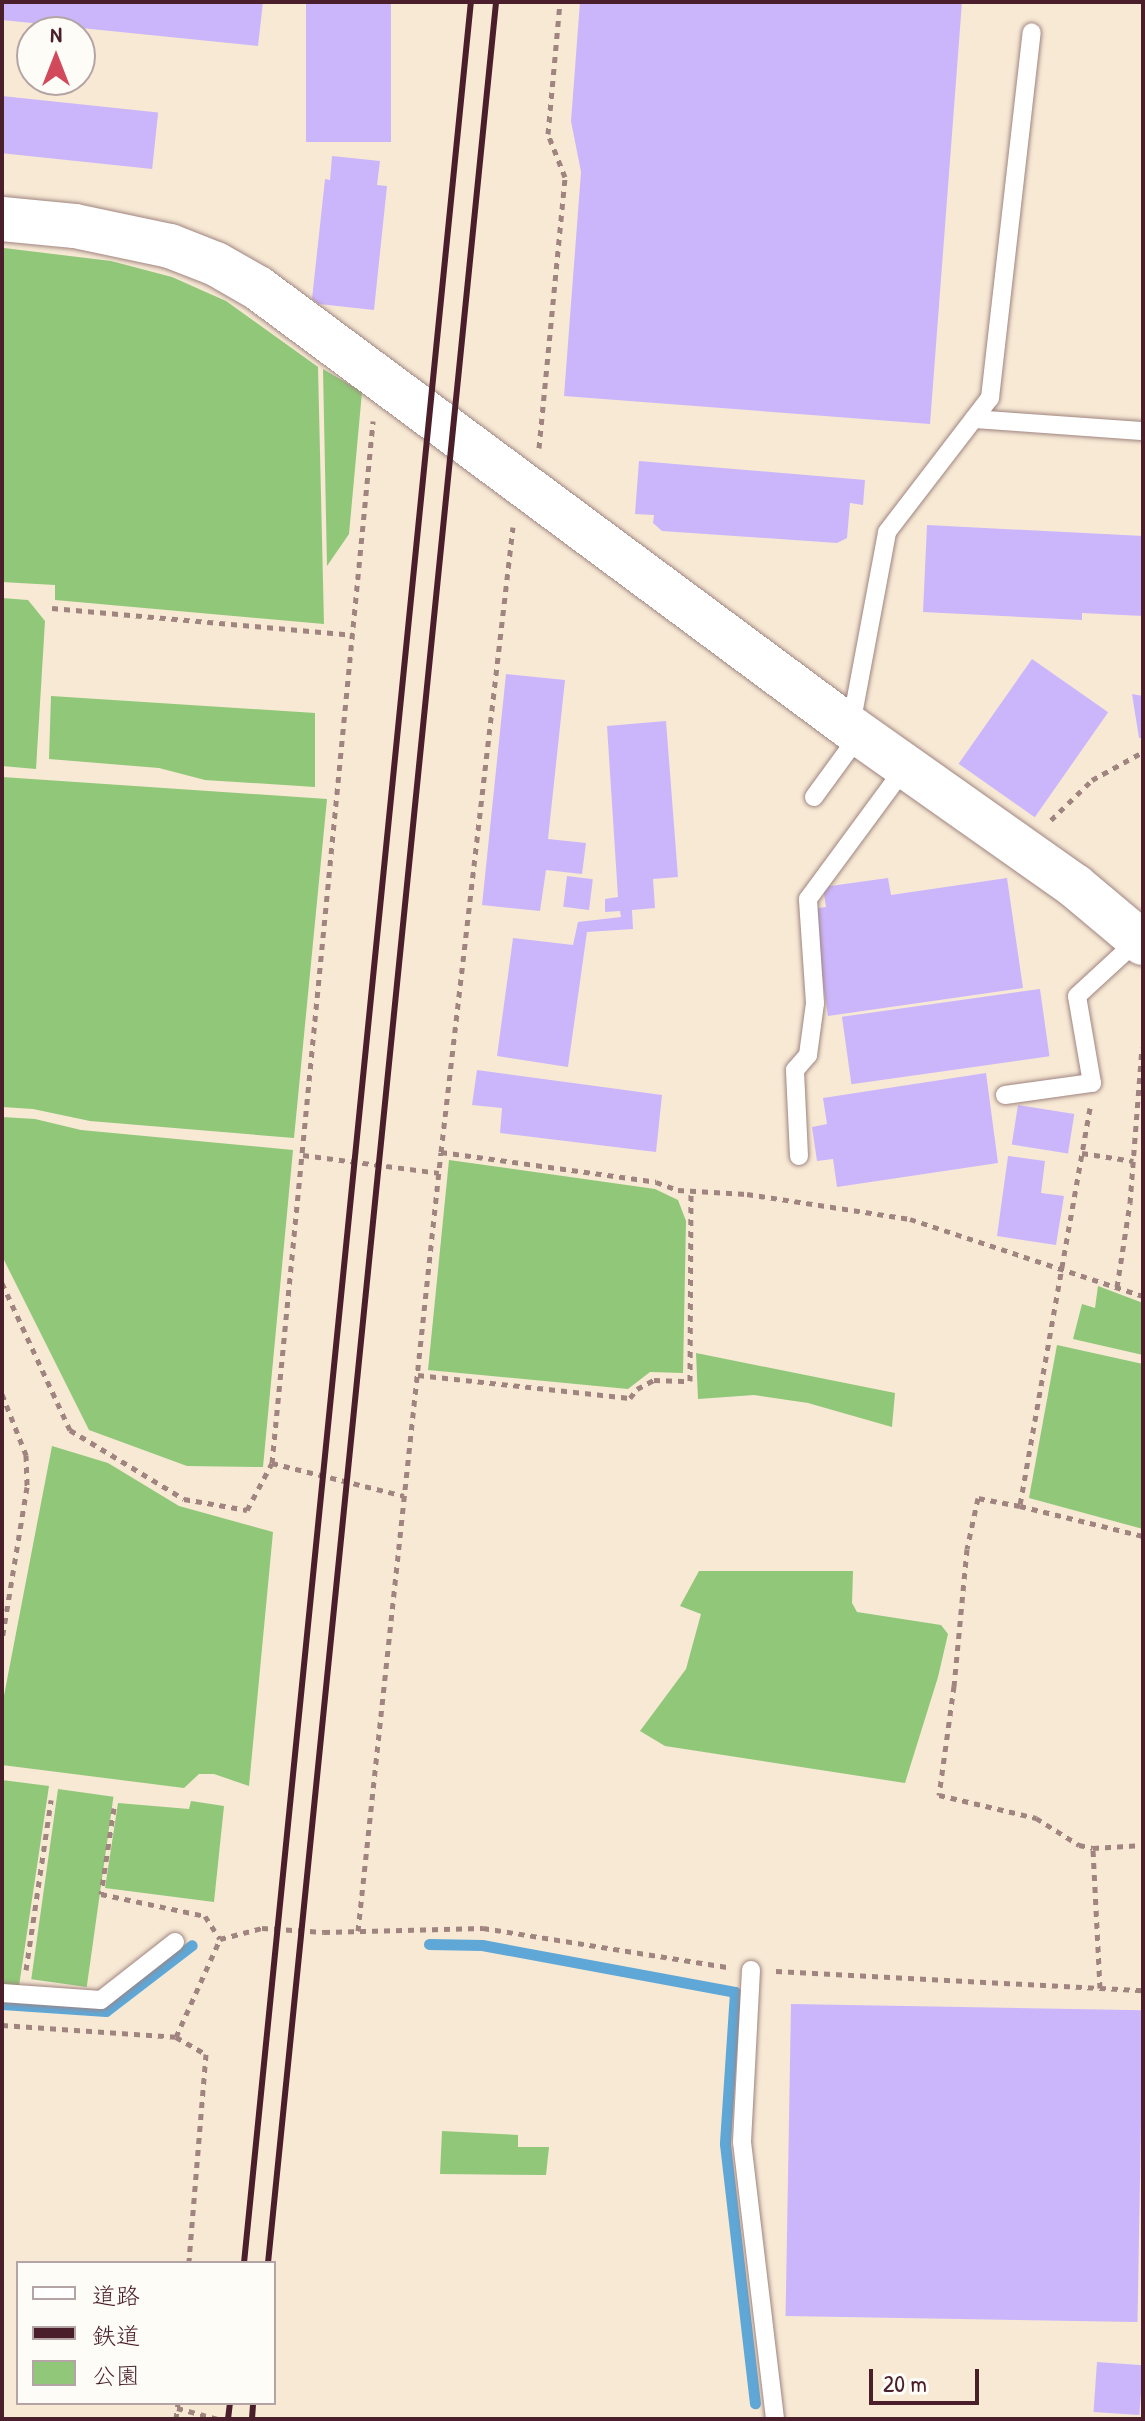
<!DOCTYPE html>
<html>
<head>
<meta charset="utf-8">
<style>
  body { margin:0 }
  #map { position:relative; width:1145px; height:2421px; overflow:hidden; background:#f7e9d4; font-family:"Patrick Hand","Klee One",sans-serif }
  div>[style] { position:absolute }
  [style*='--x'] { left:calc(var(--x)*1px); top:calc(var(--y)*1px); width:calc(var(--w)*1px); rotate:calc(var(--a)*1deg) }
  .green>* { inset:0; background:#90c779; transform-origin:0 0 }
  .stream>* { height:11px; margin:-5.5px; padding:0 5.5px; transform-origin:5.5px; border-radius:5.5px; background:#5fa7d6 }
  .building>* { inset:0; background:#cbb6fc; transform-origin:0 0 }
  .path>* { height:5px; margin-top:-2.5px; transform-origin:0; background:repeating-linear-gradient(90deg,#a08480 0 6px,transparent 0 12px) }
  .roads { filter:drop-shadow(0 0 2px #a08480) drop-shadow(0 0 2px #a08480) }
  .service>* { height:18px; margin:-9px; padding:0 9px; transform-origin:9px; border-radius:9px; background:#fff }
  .tertiary>* { height:44px; margin:-22px; padding:0 22px; transform-origin:22px; border-radius:22px; background:#fff }
  .rail>* { height:6px; margin:-3px; padding:0 3px; transform-origin:3px; border-radius:3px; background:#4a1f2b }
  span { translate:-50% -50%; white-space:nowrap; text-align:center; line-height:1.15; -webkit-text-stroke:8px #fdfcf7; paint-order:stroke }
  .frame { position:absolute; inset:0; border:4px solid #4a1f2b; pointer-events:none }
  .legend { position:absolute; left:16px; top:2261px; width:260px; height:144px; box-sizing:border-box; background:#fdfcf7; border:2px solid #b5a4a5; margin:0; padding:10px 14px; list-style:none; font-size:24px; color:#4a1f2b }
  .legend li { display:flex; align-items:center; gap:16px; height:40px }
  .legend b { width:40px; border:2px solid #b5a4a5 }
  .north { position:absolute; left:16px; top:16px; width:80px; height:80px; box-sizing:border-box; background:#fdfcf7; border:2px solid #b5a4a5; border-radius:50%; rotate:0deg; font-size:22px; font-weight:700; line-height:32px; text-align:center; color:#4a1f2b }
  .north::after { content:''; display:block; margin:auto; width:28px; height:36px; background:#d1495b; clip-path:polygon(50% 0,100% 100%,50% 72%,0 100%) }
  .scale { position:absolute; left:869px; top:2369px; width:110px; height:36px; box-sizing:border-box; border:4px solid #4a1f2b; border-top:0; padding-left:10px; font-size:24px; line-height:28px; white-space:nowrap; color:#4a1f2b; -webkit-text-stroke:6px #fdfcf7; paint-order:stroke }
</style>
</head>
<body>
<div id="map">
  <div class="green">
    <i style="clip-path:polygon(4px 248px,111px 261px,172px 277px,226px 301px,318px 367px,324px 624px,55px 600px,55px 585px,2px 582px)"></i>
    <i style="clip-path:polygon(323px 369px,362px 392px,349px 534px,327px 566px)"></i>
    <i style="clip-path:polygon(2px 598px,28px 600px,45px 621px,36px 769px,2px 766px)"></i>
    <i style="clip-path:polygon(51px 696px,315px 713px,315px 787px,205px 780px,159px 768px,49px 759px)"></i>
    <i style="clip-path:polygon(2px 777px,327px 799px,294px 1138px,90px 1121px,33px 1109px,2px 1107px)"></i>
    <i style="clip-path:polygon(2px 1117px,35px 1119px,81px 1130px,293px 1150px,263px 1467px,187px 1466px,89px 1430px,2px 1256px)"></i>
    <i style="clip-path:polygon(449px 1160px,655px 1189px,678px 1200px,686px 1221px,683px 1373px,650px 1372px,628px 1389px,428px 1370px)"></i>
    <i style="clip-path:polygon(1098px 1286px,1143px 1303px,1143px 1355px,1073px 1339px,1082px 1304px,1095px 1308px)"></i>
    <i style="clip-path:polygon(1057px 1345px,1143px 1364px,1143px 1529px,1029px 1498px)"></i>
    <i style="clip-path:polygon(696px 1353px,895px 1393px,892px 1427px,808px 1403px,754px 1395px,698px 1399px)"></i>
    <i style="clip-path:polygon(52px 1446px,108px 1463px,179px 1506px,273px 1532px,249px 1786px,214px 1774px,199px 1774px,184px 1788px,2px 1765px,2px 1706px)"></i>
    <i style="clip-path:polygon(699px 1571px,853px 1571px,852px 1603px,857px 1612px,941px 1625px,948px 1634px,938px 1677px,905px 1783px,665px 1746px,640px 1731px,686px 1669px,701px 1614px,680px 1606px)"></i>
    <i style="clip-path:polygon(2px 1780px,49px 1786px,19px 1986px,2px 1984px)"></i>
    <i style="left:58px;top:1789px;width:56px;height:192px;rotate:8deg"></i>
    <i style="clip-path:polygon(191px 1801px,224px 1806px,214px 1902px,105px 1888px,118px 1803px,189px 1809px)"></i>
    <i style="clip-path:polygon(442px 2131px,518px 2135px,518px 2147px,549px 2147px,546px 2175px,440px 2174px)"></i>
  </div>
  <div class="stream">
    <i style="--x:429;--y:1944;--w:53;--a:1.1"></i>
    <i style="--x:482;--y:1945;--w:257;--a:10.5"></i>
    <i style="--x:735;--y:1992;--w:152;--a:93.8"></i>
    <i style="--x:725;--y:2144;--w:261;--a:83.4"></i>
    <i style="--x:2;--y:2004;--w:104;--a:3.9"></i>
    <i style="--x:106;--y:2011;--w:108;--a:-37.5"></i>
  </div>
  <div class="building">
    <i style="clip-path:polygon(2px 2px,263px 2px,258px 46px,2px 20px)"></i>
    <i style="left:306px;top:2px;width:85px;height:140px"></i>
    <i style="clip-path:polygon(580px 2px,962px 2px,930px 424px,564px 396px,581px 172px,571px 121px)"></i>
    <i style="left:2px;top:96px;width:157px;height:57px;rotate:6deg"></i>
    <i style="clip-path:polygon(332px 156px,380px 161px,377px 185px,387px 186px,374px 310px,319px 304px,312px 299px,325px 179px,330px 180px)"></i>
    <i style="clip-path:polygon(639px 461px,865px 480px,863px 505px,850px 503px,847px 538px,837px 543px,662px 531px,653px 523px,654px 515px,635px 514px)"></i>
    <i style="clip-path:polygon(927px 525px,1143px 536px,1143px 616px,1082px 613px,1082px 620px,923px 612px)"></i>
    <i style="left:1032px;top:659px;width:93px;height:128px;rotate:35deg"></i>
    <i style="clip-path:polygon(506px 674px,565px 680px,548px 839px,586px 843px,582px 874px,546px 870px,540px 911px,482px 905px)"></i>
    <i style="clip-path:polygon(1132px 694px,1143px 696px,1143px 738px,1139px 738px)"></i>
    <i style="clip-path:polygon(666px 721px,678px 877px,653px 879px,655px 908px,632px 910px,633px 929px,587px 932px,568px 1067px,497px 1056px,513px 938px,573px 945px,578px 922px,621px 917px,620px 911px,605px 912px,605px 899px,618px 897px,607px 726px)"></i>
    <i style="left:567px;top:876px;width:26px;height:31px;rotate:7deg"></i>
    <i style="clip-path:polygon(888px 878px,891px 895px,1007px 878px,1023px 988px,828px 1016px,812px 909px,826px 907px,823px 887px)"></i>
    <i style="left:1040px;top:989px;width:68px;height:200px;rotate:82deg"></i>
    <i style="clip-path:polygon(477px 1070px,662px 1095px,656px 1152px,500px 1133px,502px 1108px,472px 1105px)"></i>
    <i style="clip-path:polygon(986px 1073px,998px 1163px,837px 1187px,833px 1159px,817px 1161px,812px 1127px,827px 1124px,823px 1098px)"></i>
    <i style="left:1018px;top:1105px;width:57px;height:40px;rotate:9deg"></i>
    <i style="clip-path:polygon(1008px 1156px,1045px 1161px,1041px 1193px,1064px 1196px,1056px 1245px,997px 1236px)"></i>
    <i style="left:791px;top:2004px;width:352px;height:312px;rotate:1deg"></i>
    <i style="left:1097px;top:2362px;width:46px;height:50px;rotate:4deg"></i>
  </div>
  <div class="path">
    <i style="--x:539;--y:448;--w:272;--a:-84.5"></i>
    <i style="--x:565;--y:177;--w:46;--a:-111.6"></i>
    <i style="--x:548;--y:134;--w:133;--a:-84.8"></i>
    <i style="--x:52;--y:608;--w:301;--a:5.1"></i>
    <i style="--x:1051;--y:820;--w:57;--a:-44.3"></i>
    <i style="--x:1092;--y:780;--w:58;--a:-28.8"></i>
    <i style="--x:1090;--y:1108;--w:404;--a:100"></i>
    <i style="--x:1020;--y:1506;--w:127;--a:13.7"></i>
    <i style="--x:441;--y:1152;--w:217;--a:7.9"></i>
    <i style="--x:656;--y:1182;--w:23;--a:20"></i>
    <i style="--x:678;--y:1190;--w:69;--a:3.3"></i>
    <i style="--x:747;--y:1194;--w:165;--a:8.7"></i>
    <i style="--x:910;--y:1219;--w:245;--a:18.3"></i>
    <i style="--x:1082;--y:1153;--w:52;--a:8.9"></i>
    <i style="--x:303;--y:1155;--w:137;--a:7.5"></i>
    <i style="--x:2;--y:1283;--w:162;--a:65.2"></i>
    <i style="--x:70;--y:1430;--w:133;--a:31.2"></i>
    <i style="--x:184;--y:1499;--w:64;--a:9.9"></i>
    <i style="--x:247;--y:1510;--w:53;--a:-62"></i>
    <i style="--x:272;--y:1463;--w:136;--a:14"></i>
    <i style="--x:1117;--y:1287;--w:85;--a:-81.2"></i>
    <i style="--x:1130;--y:1203;--w:156;--a:-85.6"></i>
    <i style="--x:418;--y:1375;--w:213;--a:6.2"></i>
    <i style="--x:630;--y:1398;--w:11;--a:-52"></i>
    <i style="--x:637;--y:1389;--w:19;--a:-28"></i>
    <i style="--x:654;--y:1380;--w:36;--a:2"></i>
    <i style="--x:690;--y:1381;--w:189;--a:-89.7"></i>
    <i style="--x:2;--y:1394;--w:66;--a:68.5"></i>
    <i style="--x:26;--y:1455;--w:32;--a:88"></i>
    <i style="--x:27;--y:1487;--w:154;--a:99.3"></i>
    <i style="--x:272;--y:1463;--w:1047;--a:-84.46"></i>
    <i style="--x:1020;--y:1506;--w:43;--a:-169.2"></i>
    <i style="--x:978;--y:1498;--w:52;--a:102.2"></i>
    <i style="--x:967;--y:1549;--w:138;--a:95.4"></i>
    <i style="--x:954;--y:1686;--w:110;--a:97.8"></i>
    <i style="--x:939;--y:1795;--w:100;--a:13.3"></i>
    <i style="--x:1036;--y:1818;--w:51;--a:32.1"></i>
    <i style="--x:1079;--y:1845;--w:14;--a:12"></i>
    <i style="--x:114;--y:1808;--w:87;--a:98.6"></i>
    <i style="--x:101;--y:1894;--w:106;--a:11.9"></i>
    <i style="--x:205;--y:1916;--w:27;--a:57"></i>
    <i style="--x:358;--y:1931;--w:783;--a:-83.92"></i>
    <i style="--x:441;--y:1152;--w:629;--a:-83.43"></i>
    <i style="--x:26;--y:1970;--w:172;--a:-81.6"></i>
    <i style="--x:776;--y:1971;--w:367;--a:3"></i>
    <i style="--x:1100;--y:1988;--w:140;--a:-92.9"></i>
    <i style="--x:1093;--y:1848;--w:50;--a:-3.4"></i>
    <i style="--x:2;--y:2025;--w:174;--a:3.9"></i>
    <i style="--x:176;--y:2037;--w:34;--a:30"></i>
    <i style="--x:206;--y:2054;--w:210;--a:94.7"></i>
    <i style="--x:176;--y:2037;--w:107;--a:-65.8"></i>
    <i style="--x:220;--y:1939;--w:43;--a:-14.7"></i>
    <i style="--x:262;--y:1928;--w:62;--a:3.7"></i>
    <i style="--x:324;--y:1932;--w:159;--a:-1.4"></i>
    <i style="--x:483;--y:1928;--w:247;--a:9.1"></i>
    <i style="--x:177;--y:2408;--w:42;--a:15"></i>
    <i style="--x:176;--y:2419;--w:16;--a:-83"></i>
  </div>
  <div class="roads">
    <div class="service">
      <i style="--x:974;--y:419;--w:169;--a:4.1"></i>
      <i style="--x:851;--y:725;--w:196;--a:-79.4"></i>
      <i style="--x:887;--y:532;--w:169;--a:-52.5"></i>
      <i style="--x:990;--y:398;--w:368;--a:-83.5"></i>
      <i style="--x:814;--y:797;--w:78;--a:-53.9"></i>
      <i style="--x:1005;--y:1095;--w:88;--a:-7.9"></i>
      <i style="--x:1092;--y:1083;--w:88;--a:-99.8"></i>
      <i style="--x:1077;--y:996;--w:84;--a:-42.6"></i>
      <i style="--x:799;--y:1156;--w:86;--a:-92.7"></i>
      <i style="--x:795;--y:1070;--w:20;--a:-49"></i>
      <i style="--x:808;--y:1055;--w:52;--a:-82.3"></i>
      <i style="--x:815;--y:1003;--w:104;--a:-93.9"></i>
      <i style="--x:808;--y:899;--w:165;--a:-53.6"></i>
      <i style="--x:751;--y:1970;--w:172;--a:93"></i>
      <i style="--x:742;--y:2142;--w:279;--a:83.2"></i>
      <i style="--x:2;--y:1993;--w:99;--a:4"></i>
      <i style="--x:101;--y:2000;--w:94;--a:-38.1"></i>
    </div>
    <div class="tertiary">
      <i style="--x:2;--y:219;--w:73;--a:5.5"></i>
      <i style="--x:75;--y:226;--w:97;--a:11.9"></i>
      <i style="--x:170;--y:246;--w:49;--a:21.4"></i>
      <i style="--x:216;--y:264;--w:48;--a:29.7"></i>
      <i style="--x:258;--y:288;--w:738;--a:36.58"></i>
      <i style="--x:851;--y:728;--w:274;--a:35.2"></i>
      <i style="--x:1075;--y:886;--w:89;--a:40"></i>
    </div>
  </div>
  <div class="rail">
    <i style="--x:244;--y:2263;--w:2272;--a:-84.27"></i>
    <i style="--x:268;--y:2263;--w:2272;--a:-84.24"></i>
    <i style="--x:228;--y:2419;--w:16;--a:-83"></i>
    <i style="--x:252;--y:2419;--w:16;--a:-86"></i>
  </div>
  <div class="frame"></div>
  <ul class="legend">
  <li><b style="height:10px;background:#fff"></b>道路</li>
  <li><b style="height:10px;background:#4a1f2b"></b>鉄道</li>
  <li><b style="height:22px;background:#90c779"></b>公園</li>
  </ul>
  <div class="north">N</div>
  <div class="scale">20 m</div>
</div>
</body>
</html>
